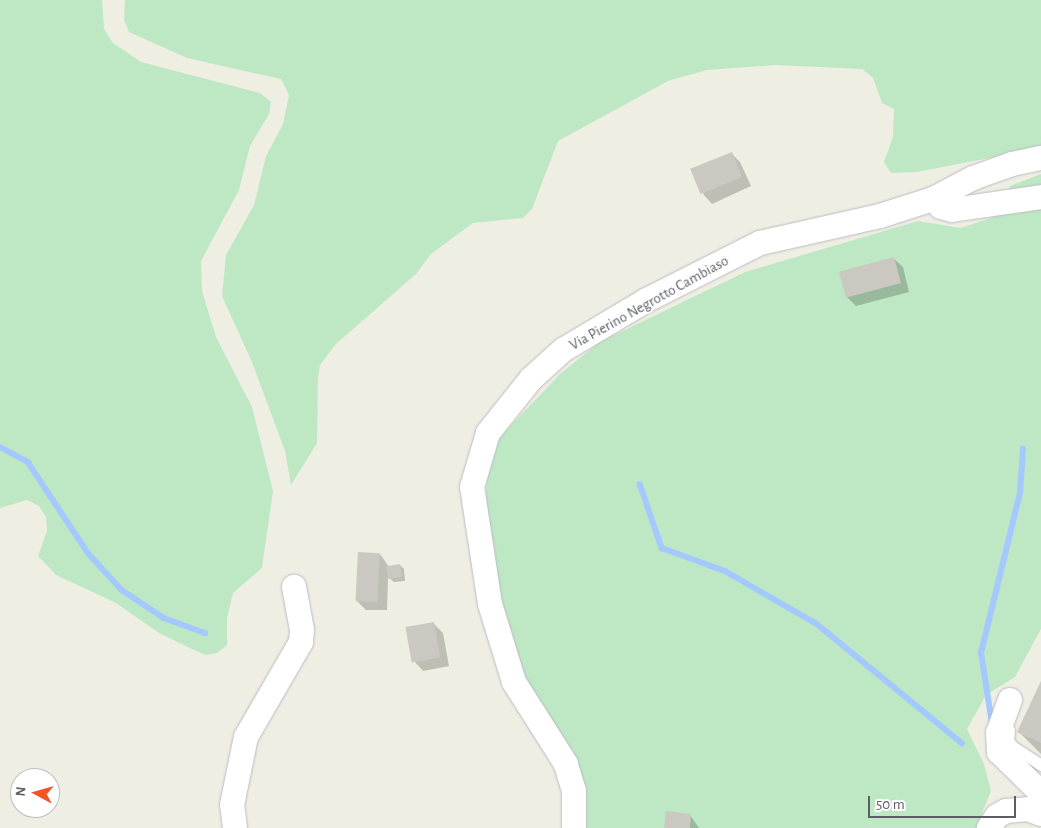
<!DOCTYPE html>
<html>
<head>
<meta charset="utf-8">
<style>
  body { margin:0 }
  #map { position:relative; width:1041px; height:828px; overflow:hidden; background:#efeee3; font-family:"Alegreya Sans",sans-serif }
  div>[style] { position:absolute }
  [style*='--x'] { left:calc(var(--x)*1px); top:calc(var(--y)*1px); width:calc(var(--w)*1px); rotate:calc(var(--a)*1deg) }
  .green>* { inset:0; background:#bee8c4 }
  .shadow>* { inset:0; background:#0003 }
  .stream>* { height:5.5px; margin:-2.75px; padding:0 2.75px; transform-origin:2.75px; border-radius:2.75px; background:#a3c9ff }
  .building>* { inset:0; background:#cac8c0; transform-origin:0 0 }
  .roads { filter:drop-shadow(0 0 1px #bbbcc3) drop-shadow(0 0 1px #bbbcc3) }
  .service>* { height:11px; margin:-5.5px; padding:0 5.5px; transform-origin:5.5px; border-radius:5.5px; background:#fff }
  .minor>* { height:24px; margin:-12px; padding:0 12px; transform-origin:12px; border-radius:12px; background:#fff }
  span { translate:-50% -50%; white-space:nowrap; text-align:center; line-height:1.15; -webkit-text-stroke:4px #fff; paint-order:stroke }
  .street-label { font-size:15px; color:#5b5e65 }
  .north { position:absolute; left:10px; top:768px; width:50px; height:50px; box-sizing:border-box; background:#fff; border:1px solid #bdbfc1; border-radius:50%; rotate:276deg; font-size:14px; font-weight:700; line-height:20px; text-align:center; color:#5b5e65 }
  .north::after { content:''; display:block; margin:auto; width:18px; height:22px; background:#f35424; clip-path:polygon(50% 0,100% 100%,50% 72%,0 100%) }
  .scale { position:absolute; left:868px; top:796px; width:148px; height:22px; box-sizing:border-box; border:2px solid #5b5e65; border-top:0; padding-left:6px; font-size:15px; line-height:18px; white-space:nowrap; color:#5b5e65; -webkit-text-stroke:4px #fff; paint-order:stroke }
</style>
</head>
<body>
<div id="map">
  <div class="green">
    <i style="clip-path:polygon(0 0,102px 0,104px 29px,113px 43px,141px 62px,260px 93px,271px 102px,269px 114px,250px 146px,239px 190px,201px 261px,202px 291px,216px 337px,252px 407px,273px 491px,262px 568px,233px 593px,227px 618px,227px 645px,217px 653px,206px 655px,194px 650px,159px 633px,116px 603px,56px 575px,38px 556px,47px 531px,46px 517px,39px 506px,27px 500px,0 508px)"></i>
    <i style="clip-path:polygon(125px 0,1041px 0,1041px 148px,917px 172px,891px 173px,884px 162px,893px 137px,894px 109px,882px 103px,873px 78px,862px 69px,776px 65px,707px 70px,668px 81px,558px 141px,532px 209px,523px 218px,473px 223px,431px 254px,416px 274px,336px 344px,320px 365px,318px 378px,317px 443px,291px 485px,285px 451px,252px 362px,222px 296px,226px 255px,254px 205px,266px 156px,283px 124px,289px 95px,281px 79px,187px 58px,129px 32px,124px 20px)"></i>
    <i style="clip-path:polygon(1041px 174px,1041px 629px,1015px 677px,986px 695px,967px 729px,984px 764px,991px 791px,976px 828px,579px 828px,524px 689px,492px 570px,486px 494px,489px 458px,500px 437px,561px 373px,600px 342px,745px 272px,918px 221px,961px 228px,997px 216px,1010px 186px)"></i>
  </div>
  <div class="shadow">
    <i style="clip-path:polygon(731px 153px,740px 162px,751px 186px,712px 204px,703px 194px)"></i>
    <i style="clip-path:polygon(893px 258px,903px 267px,909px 292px,856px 306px,847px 297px)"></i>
    <i style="clip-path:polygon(380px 554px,389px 567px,400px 565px,404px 569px,405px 581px,394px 582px,388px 577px,387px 610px,366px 610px,357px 601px)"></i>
    <i style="clip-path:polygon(434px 624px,443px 633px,449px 666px,423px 671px,414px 661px)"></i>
    <i style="clip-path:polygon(1041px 684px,1041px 754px,1019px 732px)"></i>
    <i style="clip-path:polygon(690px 815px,699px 828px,665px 828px)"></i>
  </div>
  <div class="stream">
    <i style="--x:0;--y:447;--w:32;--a:28"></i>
    <i style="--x:28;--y:462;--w:110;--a:56.5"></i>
    <i style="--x:89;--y:554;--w:49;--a:47.5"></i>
    <i style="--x:122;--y:590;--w:50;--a:33.7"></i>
    <i style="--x:164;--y:618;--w:44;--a:20.1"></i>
    <i style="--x:640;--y:484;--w:68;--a:71"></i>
    <i style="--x:662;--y:548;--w:67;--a:20.1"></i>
    <i style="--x:725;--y:571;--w:106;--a:29.9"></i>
    <i style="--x:817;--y:624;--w:188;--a:39.4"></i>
    <i style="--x:992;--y:724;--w:72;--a:-98.8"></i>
    <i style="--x:981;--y:653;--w:165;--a:-76.3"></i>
    <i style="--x:1020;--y:493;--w:44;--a:-86.1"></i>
  </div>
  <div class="building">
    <i style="left:732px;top:152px;width:27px;height:45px;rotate:68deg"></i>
    <i style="left:894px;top:257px;width:27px;height:57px;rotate:75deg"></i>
    <i style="left:358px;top:552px;width:22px;height:49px;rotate:3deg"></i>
    <i style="left:400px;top:564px;width:13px;height:14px;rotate:81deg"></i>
    <i style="left:434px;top:622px;width:36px;height:29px;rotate:80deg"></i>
    <i style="clip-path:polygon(1041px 681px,1041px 743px,1017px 732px)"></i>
    <i style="clip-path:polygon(666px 811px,691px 814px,690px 828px,664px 828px)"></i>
  </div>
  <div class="roads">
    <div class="service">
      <i style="--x:1009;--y:730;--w:10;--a:96"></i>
      <i style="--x:1008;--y:740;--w:7;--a:56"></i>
      <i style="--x:1012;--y:746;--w:35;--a:33"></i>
    </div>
    <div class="minor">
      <i style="--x:933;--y:199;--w:11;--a:45"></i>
      <i style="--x:941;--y:207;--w:11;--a:15"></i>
      <i style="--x:952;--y:210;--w:90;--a:-8.3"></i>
      <i style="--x:1010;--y:700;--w:35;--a:110"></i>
      <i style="--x:998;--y:733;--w:19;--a:87"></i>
      <i style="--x:999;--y:752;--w:59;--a:44.3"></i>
      <i style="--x:235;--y:828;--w:23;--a:-97"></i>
      <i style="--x:232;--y:805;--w:69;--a:-78.4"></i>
      <i style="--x:246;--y:737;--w:110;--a:-59.9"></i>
      <i style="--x:301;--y:642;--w:12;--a:-85"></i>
      <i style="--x:302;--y:630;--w:44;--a:-100.5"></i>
      <i style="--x:574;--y:828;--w:37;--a:-90"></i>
      <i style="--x:574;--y:791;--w:28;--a:-107"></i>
      <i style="--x:566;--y:764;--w:97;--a:-122.4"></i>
      <i style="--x:514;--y:682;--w:82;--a:-107.1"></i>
      <i style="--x:490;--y:604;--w:118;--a:-98.7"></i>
      <i style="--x:472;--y:487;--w:56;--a:-73.5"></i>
      <i style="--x:488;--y:433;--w:69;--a:-51.5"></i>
      <i style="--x:531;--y:379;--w:43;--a:-42.2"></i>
      <i style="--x:563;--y:350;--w:98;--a:-30.8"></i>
      <i style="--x:647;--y:300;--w:127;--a:-26.8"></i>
      <i style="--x:760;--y:243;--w:123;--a:-12.7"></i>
      <i style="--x:880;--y:216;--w:56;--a:-17.8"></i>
      <i style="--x:933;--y:199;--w:45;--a:-27.7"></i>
      <i style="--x:973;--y:178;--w:41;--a:-19.7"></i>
      <i style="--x:1012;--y:164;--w:30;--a:-12"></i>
      <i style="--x:989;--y:828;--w:14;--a:-56"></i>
      <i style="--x:997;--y:816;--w:10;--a:-29"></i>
      <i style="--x:1006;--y:811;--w:22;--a:-5"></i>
      <i style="--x:1028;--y:809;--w:14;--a:21"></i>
    </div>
  </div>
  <div class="street-label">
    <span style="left:649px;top:303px;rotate:-29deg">Via Pierino Negrotto Cambiaso</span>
  </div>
  <div class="north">N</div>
  <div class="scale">50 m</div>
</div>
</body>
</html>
